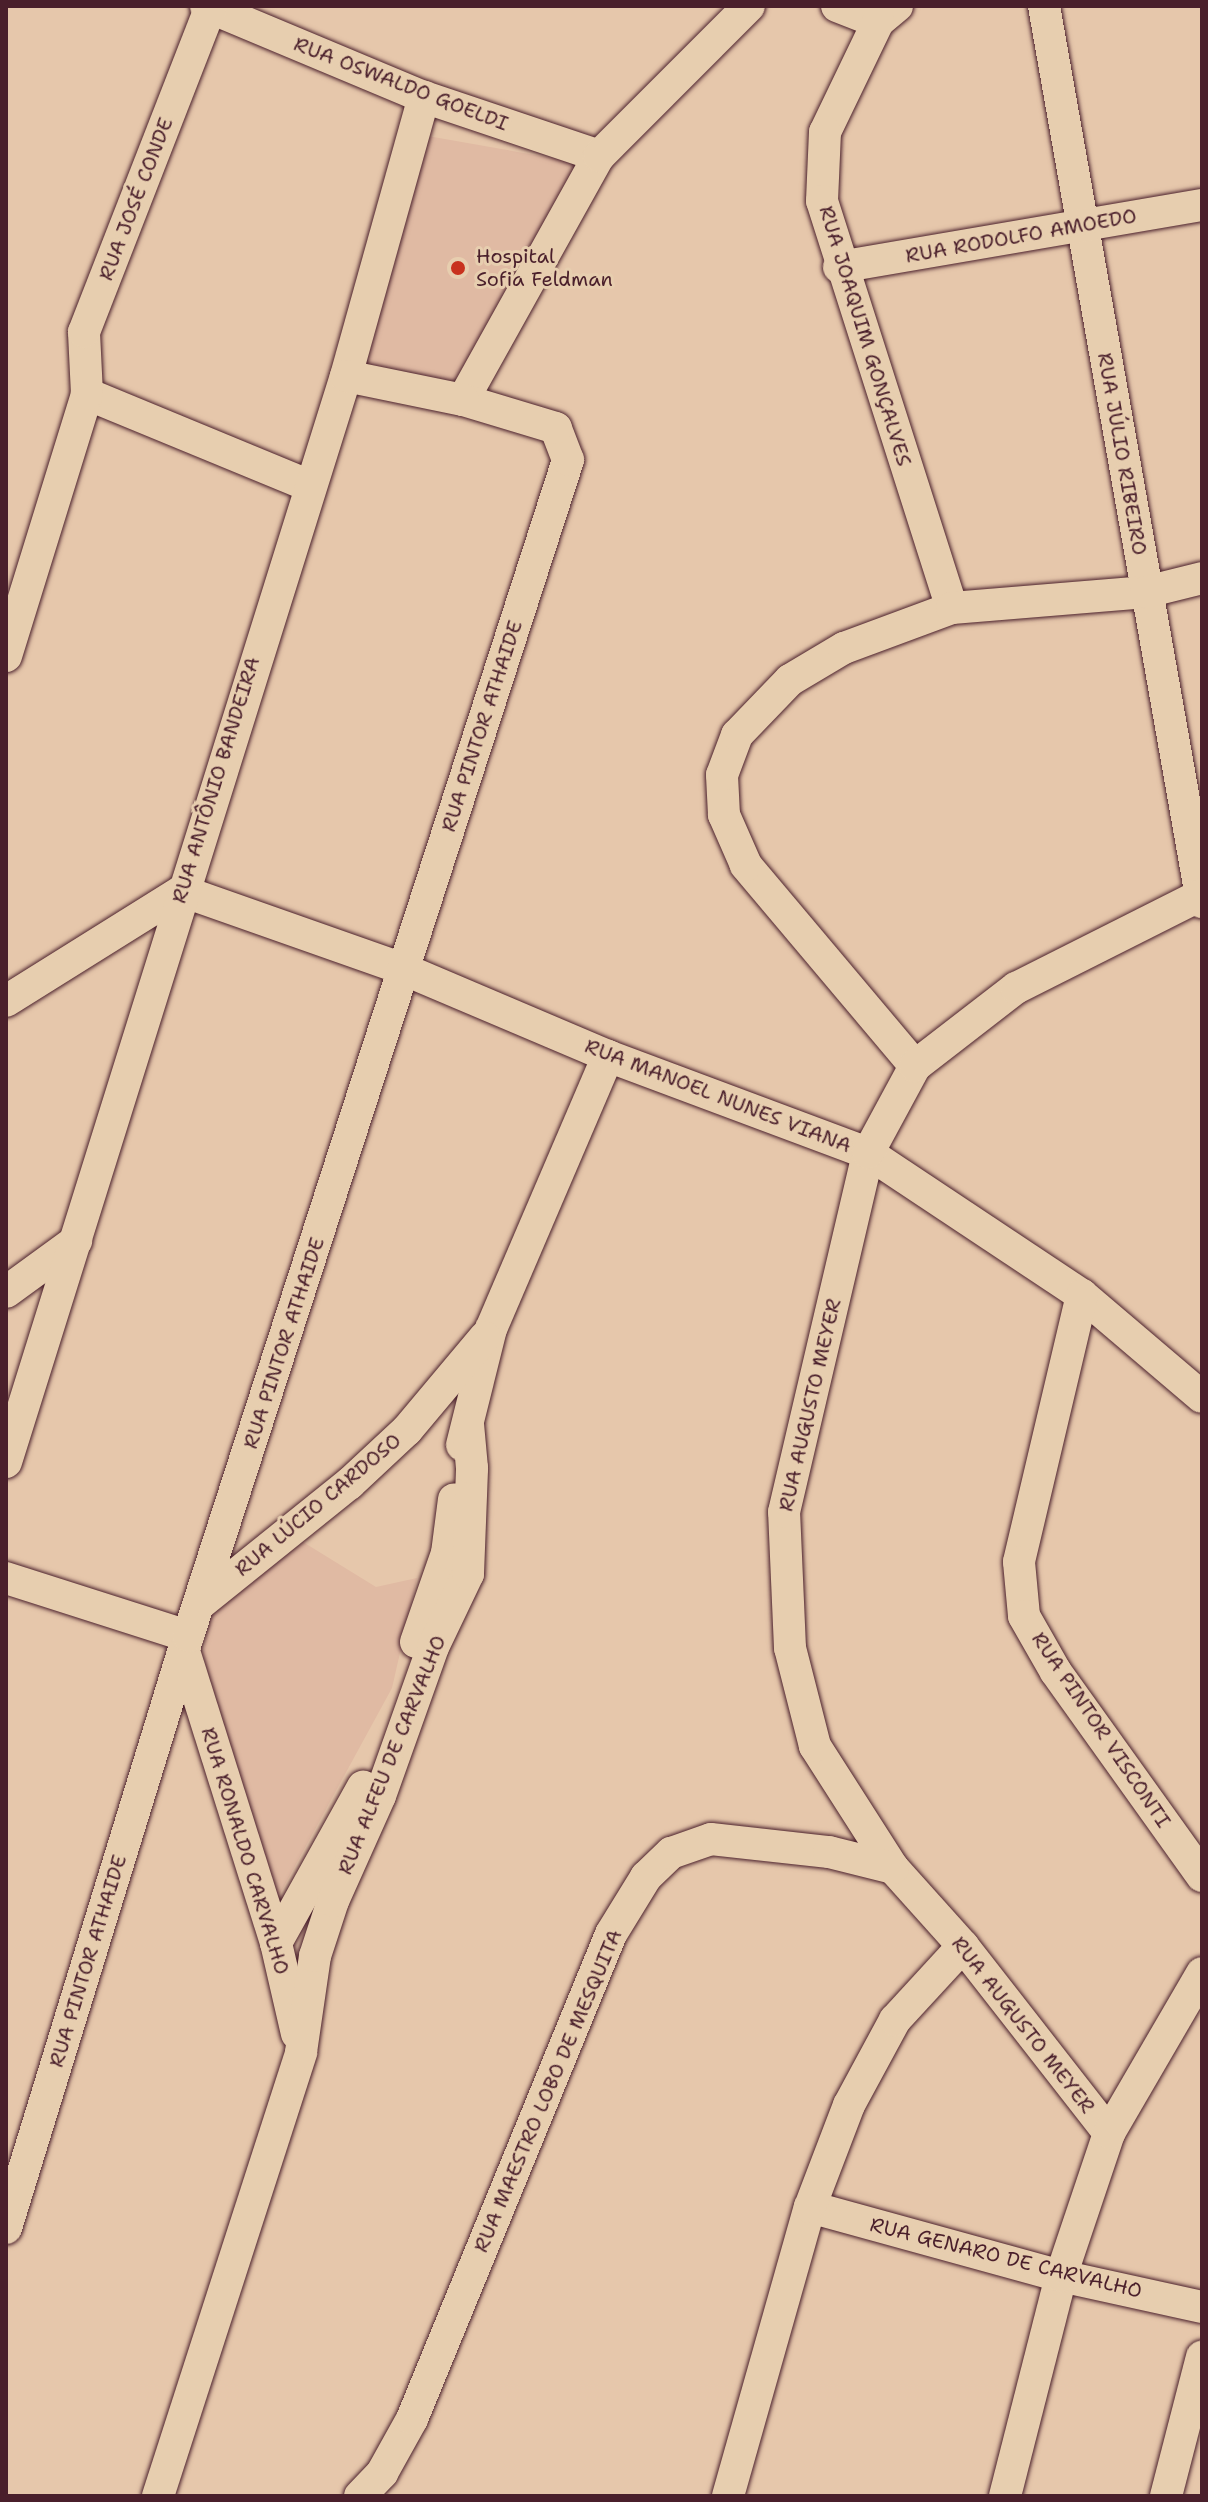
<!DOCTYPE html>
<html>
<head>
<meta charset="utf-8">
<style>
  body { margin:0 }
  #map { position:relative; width:1208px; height:2502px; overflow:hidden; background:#e6c7ab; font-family:"Shantell Sans",sans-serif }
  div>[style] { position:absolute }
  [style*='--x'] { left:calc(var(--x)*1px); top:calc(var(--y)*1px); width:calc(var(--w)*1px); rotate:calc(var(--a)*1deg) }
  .built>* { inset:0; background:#e0baa3 }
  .roads { filter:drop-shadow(0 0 2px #4a1f2b) drop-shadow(0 0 2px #4a1f2b) }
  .minor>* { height:32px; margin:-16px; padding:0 16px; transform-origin:16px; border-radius:16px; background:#e7ceaf }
  .dots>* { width:22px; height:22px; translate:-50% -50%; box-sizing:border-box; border:4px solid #e7ceaf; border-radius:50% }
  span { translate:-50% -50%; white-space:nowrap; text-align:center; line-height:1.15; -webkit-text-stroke:6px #e7ceaf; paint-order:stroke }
  .street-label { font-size:20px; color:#4a1f2b }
  .poi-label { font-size:20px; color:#4a1f2b }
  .left { translate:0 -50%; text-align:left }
  .frame { position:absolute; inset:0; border:8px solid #4a1f2b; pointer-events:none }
</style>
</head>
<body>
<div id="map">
  <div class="built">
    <i style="clip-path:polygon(422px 135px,586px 164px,460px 393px,360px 373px)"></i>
    <i style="clip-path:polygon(303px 1542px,376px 1587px,417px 1578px,392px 1688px,271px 1910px,203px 1654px,212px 1609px)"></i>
  </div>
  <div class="roads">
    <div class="minor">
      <i style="--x:206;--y:6;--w:236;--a:22.7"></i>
      <i style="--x:424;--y:97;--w:185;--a:18.6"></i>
      <i style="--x:837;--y:6;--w:44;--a:21.3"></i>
      <i style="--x:897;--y:6;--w:25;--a:140"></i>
      <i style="--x:878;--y:22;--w:122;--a:115.7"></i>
      <i style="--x:825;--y:132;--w:69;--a:92.5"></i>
      <i style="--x:822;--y:201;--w:427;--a:72.3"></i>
      <i style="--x:1044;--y:6;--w:910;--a:80"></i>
      <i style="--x:839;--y:267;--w:368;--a:-9.7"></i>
      <i style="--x:87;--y:394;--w:239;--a:22.4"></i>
      <i style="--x:463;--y:400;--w:279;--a:-60.9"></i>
      <i style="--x:599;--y:156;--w:212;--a:-45"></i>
      <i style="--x:6;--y:656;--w:274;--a:-72.8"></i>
      <i style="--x:87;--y:394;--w:62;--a:-92.8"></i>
      <i style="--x:84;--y:332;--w:350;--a:-68.7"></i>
      <i style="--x:182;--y:891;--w:234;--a:19.4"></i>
      <i style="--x:403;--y:969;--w:223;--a:23"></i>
      <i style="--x:608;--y:1056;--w:278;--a:20.5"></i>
      <i style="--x:868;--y:1153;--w:257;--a:33.6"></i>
      <i style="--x:1082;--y:1295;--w:157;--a:40.4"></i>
      <i style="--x:6;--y:1001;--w:208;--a:-32"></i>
      <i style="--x:915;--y:1066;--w:263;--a:-130.1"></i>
      <i style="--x:746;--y:865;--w:55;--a:-113.7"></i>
      <i style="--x:724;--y:815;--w:40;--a:-92.9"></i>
      <i style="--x:722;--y:775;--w:43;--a:-69.4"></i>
      <i style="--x:737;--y:735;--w:76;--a:-46.1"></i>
      <i style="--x:790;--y:680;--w:63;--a:-30.7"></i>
      <i style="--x:844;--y:648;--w:115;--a:-20.3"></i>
      <i style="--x:952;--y:608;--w:195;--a:-4.7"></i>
      <i style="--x:1146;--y:592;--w:58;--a:-14"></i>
      <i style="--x:6;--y:1292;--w:87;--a:-36.1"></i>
      <i style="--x:1082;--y:1295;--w:274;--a:103.3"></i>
      <i style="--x:1019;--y:1562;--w:54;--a:84.7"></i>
      <i style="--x:1024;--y:1616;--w:64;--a:60.3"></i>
      <i style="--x:1056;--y:1672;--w:251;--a:54.4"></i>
      <i style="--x:462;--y:1445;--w:120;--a:-76"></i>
      <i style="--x:491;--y:1329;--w:297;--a:-66.8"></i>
      <i style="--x:6;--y:1462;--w:1138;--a:-72.62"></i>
      <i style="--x:346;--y:376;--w:290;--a:-74.4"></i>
      <i style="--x:6;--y:1578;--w:191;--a:17.7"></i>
      <i style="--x:202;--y:1602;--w:189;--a:-38.8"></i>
      <i style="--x:349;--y:1484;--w:79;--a:-43"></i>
      <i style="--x:407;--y:1430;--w:121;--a:-50"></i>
      <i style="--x:416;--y:1642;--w:94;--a:-70.8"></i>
      <i style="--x:447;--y:1553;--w:54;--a:-82.6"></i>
      <i style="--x:184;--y:1651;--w:306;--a:72.5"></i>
      <i style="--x:276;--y:1943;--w:93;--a:77"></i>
      <i style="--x:276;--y:1943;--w:179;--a:-60.9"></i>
      <i style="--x:1109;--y:2133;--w:237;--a:-128"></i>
      <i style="--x:963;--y:1946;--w:105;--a:-131.9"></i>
      <i style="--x:893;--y:1868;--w:145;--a:-122.6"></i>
      <i style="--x:815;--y:1746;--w:101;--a:-104.3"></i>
      <i style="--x:790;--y:1648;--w:136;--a:-92.5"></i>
      <i style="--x:784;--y:1512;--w:369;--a:-76.8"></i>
      <i style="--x:868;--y:1153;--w:99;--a:-61.6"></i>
      <i style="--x:915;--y:1066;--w:128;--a:-37.7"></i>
      <i style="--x:1016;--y:988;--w:207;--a:-26.7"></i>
      <i style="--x:810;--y:2207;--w:260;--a:15.4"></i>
      <i style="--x:1061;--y:2276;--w:144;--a:12.4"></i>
      <i style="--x:6;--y:2228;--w:619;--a:-72.91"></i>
      <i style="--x:188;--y:1636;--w:1236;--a:-72.09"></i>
      <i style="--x:568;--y:460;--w:34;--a:-111"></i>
      <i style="--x:556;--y:428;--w:97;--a:-163.2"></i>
      <i style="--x:463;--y:400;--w:119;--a:-168.4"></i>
      <i style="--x:158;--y:2496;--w:466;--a:-72.1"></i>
      <i style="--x:301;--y:2052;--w:97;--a:-81.7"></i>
      <i style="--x:315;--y:1956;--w:58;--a:-71.9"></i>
      <i style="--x:333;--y:1901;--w:115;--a:-65.9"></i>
      <i style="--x:380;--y:1796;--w:158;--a:-70.4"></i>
      <i style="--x:433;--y:1647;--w:81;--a:-64.4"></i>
      <i style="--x:468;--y:1574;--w:106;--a:-87.8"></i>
      <i style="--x:472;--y:1468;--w:44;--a:-95.2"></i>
      <i style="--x:360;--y:2496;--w:32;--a:-46"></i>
      <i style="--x:382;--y:2473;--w:62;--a:-60.9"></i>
      <i style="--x:412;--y:2419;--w:524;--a:-67.69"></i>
      <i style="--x:611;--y:1934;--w:67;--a:-58.4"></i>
      <i style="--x:646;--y:1877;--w:35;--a:-44"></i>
      <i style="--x:671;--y:1853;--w:42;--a:-19.3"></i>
      <i style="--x:711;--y:1839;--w:119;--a:6.3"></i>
      <i style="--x:829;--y:1852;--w:66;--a:14"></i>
      <i style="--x:728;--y:2496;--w:300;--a:-74.2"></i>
      <i style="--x:810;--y:2207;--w:109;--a:-69.1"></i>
      <i style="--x:849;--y:2105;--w:97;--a:-61.6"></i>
      <i style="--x:895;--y:2020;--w:100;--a:-47.4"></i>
      <i style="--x:1005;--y:2496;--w:227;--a:-75.7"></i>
      <i style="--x:1061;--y:2276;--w:151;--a:-71.4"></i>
      <i style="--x:1109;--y:2133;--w:185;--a:-59.8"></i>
      <i style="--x:1166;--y:2496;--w:144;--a:-75.5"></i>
    </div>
  </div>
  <div class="dots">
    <i style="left:458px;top:268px;background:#c8321e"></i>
  </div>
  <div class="street-label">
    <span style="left:401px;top:84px;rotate:21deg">RUA OSWALDO GOELDI</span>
    <span style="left:136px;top:199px;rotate:-69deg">RUA JOSÉ CONDE</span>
    <span style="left:1021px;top:236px;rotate:-10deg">RUA RODOLFO AMOEDO</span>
    <span style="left:865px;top:336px;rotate:73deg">RUA JOAQUIM GONÇALVES</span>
    <span style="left:1122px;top:454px;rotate:80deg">RUA JÚLIO RIBEIRO</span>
    <span style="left:482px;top:726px;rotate:-72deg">RUA PINTOR ATHAIDE</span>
    <span style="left:216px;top:780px;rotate:-73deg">RUA ANTÔNIO BANDEIRA</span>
    <span style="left:718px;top:1096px;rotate:21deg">RUA MANOEL NUNES VIANA</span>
    <span style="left:284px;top:1343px;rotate:-72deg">RUA PINTOR ATHAIDE</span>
    <span style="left:810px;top:1405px;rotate:-77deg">RUA AUGUSTO MEYER</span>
    <span style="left:318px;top:1505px;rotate:-40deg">RUA LÚCIO CARDOSO</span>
    <span style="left:1101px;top:1730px;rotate:56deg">RUA PINTOR VISCONTI</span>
    <span style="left:392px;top:1755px;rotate:-68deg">RUA ALFEU DE CARVALHO</span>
    <span style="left:245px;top:1851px;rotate:73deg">RUA RONALDO CARVALHO</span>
    <span style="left:88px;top:1961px;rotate:-73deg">RUA PINTOR ATHAIDE</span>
    <span style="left:1023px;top:2025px;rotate:52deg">RUA AUGUSTO MEYER</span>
    <span style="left:548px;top:2091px;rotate:-67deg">RUA MAESTRO LOBO DE MESQUITA</span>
    <span style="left:1006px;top:2258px;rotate:14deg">RUA GENARO DE CARVALHO</span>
  </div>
  <div class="poi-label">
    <span class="left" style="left:476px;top:268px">Hospital<br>Sofia Feldman</span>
  </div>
  <div class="frame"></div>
</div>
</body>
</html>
